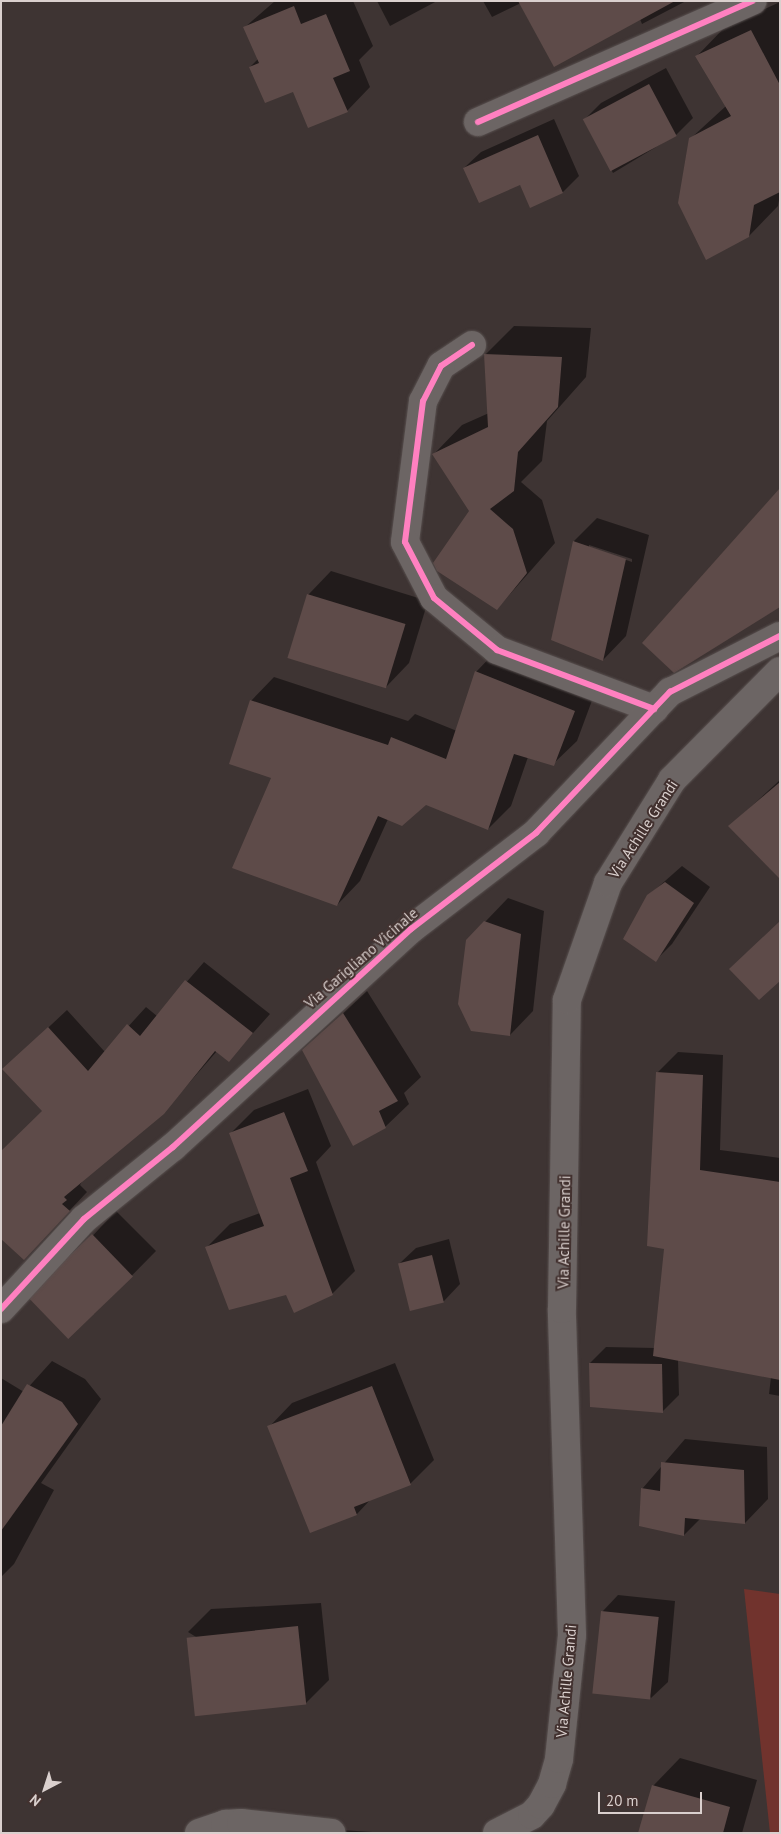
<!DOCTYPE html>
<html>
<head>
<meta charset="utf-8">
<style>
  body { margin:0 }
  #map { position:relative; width:781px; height:1834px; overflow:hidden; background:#3e3433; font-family:"PT Sans",sans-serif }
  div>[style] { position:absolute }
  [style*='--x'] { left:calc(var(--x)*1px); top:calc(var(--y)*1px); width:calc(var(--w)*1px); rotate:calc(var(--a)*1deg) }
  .green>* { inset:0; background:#71332d }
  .shadow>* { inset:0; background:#0007 }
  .building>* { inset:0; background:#5e4b49; transform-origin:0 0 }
  .roads { filter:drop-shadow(0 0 1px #58504f) drop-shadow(0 0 1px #58504f) }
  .street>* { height:28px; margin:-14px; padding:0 14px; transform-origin:14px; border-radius:14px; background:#6c6564 }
  .secondary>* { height:28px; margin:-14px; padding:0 14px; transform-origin:14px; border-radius:14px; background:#6c6564 }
  .cycleway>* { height:6px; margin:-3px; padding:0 3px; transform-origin:3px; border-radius:3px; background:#ff80c0 }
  span { translate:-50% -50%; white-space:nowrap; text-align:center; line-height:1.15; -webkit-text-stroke:4px #42312f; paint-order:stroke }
  .street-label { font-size:15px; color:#dad0ce }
  .frame { position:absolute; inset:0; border:2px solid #dad0ce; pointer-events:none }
  .north { position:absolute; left:20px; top:1764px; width:50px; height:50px; -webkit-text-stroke:4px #42312f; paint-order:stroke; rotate:220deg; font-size:14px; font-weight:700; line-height:20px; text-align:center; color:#dad0ce }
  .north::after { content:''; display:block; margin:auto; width:18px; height:22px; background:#dad0ce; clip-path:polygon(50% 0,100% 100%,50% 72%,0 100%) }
  .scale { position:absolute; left:598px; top:1792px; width:104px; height:22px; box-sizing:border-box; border:2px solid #dad0ce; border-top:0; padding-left:6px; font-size:15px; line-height:18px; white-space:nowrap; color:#dad0ce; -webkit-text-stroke:4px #42312f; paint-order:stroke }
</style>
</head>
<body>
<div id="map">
  <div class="green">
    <i style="clip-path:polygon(744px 1589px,780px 1594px,780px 1833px,770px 1833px)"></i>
  </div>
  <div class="shadow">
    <i style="clip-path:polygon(275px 1px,353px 1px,373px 46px,359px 60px,370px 87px,347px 111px,293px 90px,250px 67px,258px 59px,245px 27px)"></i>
    <i style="clip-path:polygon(377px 1px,437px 1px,390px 26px)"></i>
    <i style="clip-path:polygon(483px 1px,686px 1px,642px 24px,640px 19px,521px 3px,492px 17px)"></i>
    <i style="clip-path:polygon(780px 2px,780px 194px,778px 206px,749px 236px,690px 139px,726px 106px,697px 56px,725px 27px)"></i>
    <i style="clip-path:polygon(666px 68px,693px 118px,676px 135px,613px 173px,584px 120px,601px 103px)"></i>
    <i style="clip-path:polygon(554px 119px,579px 176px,563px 192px,530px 206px,520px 184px,464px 168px,481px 152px)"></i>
    <i style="clip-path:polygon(514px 326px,591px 328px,586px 377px,547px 421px,542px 461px,521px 482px,542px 500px,555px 543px,497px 609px,470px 511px,434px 454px,462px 425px,489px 413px,486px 354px)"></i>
    <i style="clip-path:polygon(evenodd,597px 518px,649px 535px,626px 636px,603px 660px,574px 541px,597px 518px,589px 545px,632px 559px,632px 562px,589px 547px,589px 545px)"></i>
    <i style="clip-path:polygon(331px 571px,428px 601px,409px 663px,386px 687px,308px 595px)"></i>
    <i style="clip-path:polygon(499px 648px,597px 687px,577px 741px,553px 764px,528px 757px,511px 806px,488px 829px,426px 803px,388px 819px,360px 881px,337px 905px,273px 777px,251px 701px,274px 677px,408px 721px,415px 714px,457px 731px,476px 672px)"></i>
    <i style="clip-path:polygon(780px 780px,780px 877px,730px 826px)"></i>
    <i style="clip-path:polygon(682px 866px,710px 887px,672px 944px,656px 960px,648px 896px)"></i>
    <i style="clip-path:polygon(508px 898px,544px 911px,533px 1011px,510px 1035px,485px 922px)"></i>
    <i style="clip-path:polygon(204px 962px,270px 1014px,229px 1060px,217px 1051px,163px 1113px,83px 1180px,80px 1185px,87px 1192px,24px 1259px,43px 1111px,4px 1069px,67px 1010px,105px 1052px,146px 1007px,157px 1016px)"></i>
    <i style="clip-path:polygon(367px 991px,421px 1077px,404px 1093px,409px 1104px,385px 1127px,304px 1050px)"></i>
    <i style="clip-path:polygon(678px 1052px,723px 1055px,720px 1150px,780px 1158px,780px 1396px,769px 1394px,771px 1377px,678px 1359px,679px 1395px,662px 1412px,590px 1363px,606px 1347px,655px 1348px,665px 1247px,657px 1073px)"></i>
    <i style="clip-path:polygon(308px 1089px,331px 1146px,316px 1162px,355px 1271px,332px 1294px,287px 1294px,206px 1248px,230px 1224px,260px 1213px,230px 1134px,254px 1110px)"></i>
    <i style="clip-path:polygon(116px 1211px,156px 1251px,94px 1314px,32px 1300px)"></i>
    <i style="clip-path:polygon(449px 1239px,460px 1284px,444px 1301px,411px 1309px,399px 1264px,416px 1248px)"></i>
    <i style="clip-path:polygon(52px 1361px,85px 1379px,101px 1399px,41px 1483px,54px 1490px,14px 1564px,1px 1577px,1px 1378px,24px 1392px)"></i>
    <i style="clip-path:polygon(395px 1363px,434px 1460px,410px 1484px,371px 1499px,357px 1514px,311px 1532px,269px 1427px,292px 1403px)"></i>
    <i style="clip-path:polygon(685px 1439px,767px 1447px,768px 1499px,745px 1523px,701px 1518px,684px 1535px,642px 1489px)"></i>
    <i style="clip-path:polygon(618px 1595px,675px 1601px,668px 1682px,651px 1698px,602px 1612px)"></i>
    <i style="clip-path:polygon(321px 1603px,329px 1680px,305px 1704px,188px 1632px,211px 1609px)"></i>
    <i style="clip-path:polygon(680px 1758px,757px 1780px,742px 1833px,640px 1833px,653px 1786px)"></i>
    <i style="clip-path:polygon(340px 1830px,389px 1833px,337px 1833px)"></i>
  </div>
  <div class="building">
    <i style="clip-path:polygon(518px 1px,675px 1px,554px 67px)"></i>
    <i style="clip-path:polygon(294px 6px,301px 24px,326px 14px,350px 71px,333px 78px,348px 112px,308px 128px,293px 92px,265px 103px,249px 67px,259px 63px,243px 27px)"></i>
    <i style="clip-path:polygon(751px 30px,780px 85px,780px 192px,754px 205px,749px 237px,706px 260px,678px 203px,689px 138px,731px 116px,695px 56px)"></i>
    <i style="left:649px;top:84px;width:59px;height:75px;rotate:62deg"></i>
    <i style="clip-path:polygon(538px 135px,563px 193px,530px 208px,520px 185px,479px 203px,463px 168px)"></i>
    <i style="clip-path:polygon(484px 354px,562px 357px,558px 407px,518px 452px,514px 491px,490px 509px,513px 529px,527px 573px,497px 610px,437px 571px,433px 563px,469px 511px,432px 454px,488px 427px)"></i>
    <i style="clip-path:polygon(780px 488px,780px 607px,674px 673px,642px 643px)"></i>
    <i style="clip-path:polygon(573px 541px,626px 559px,603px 661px,551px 640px)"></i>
    <i style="left:307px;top:594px;width:103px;height:67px;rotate:17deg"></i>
    <i style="clip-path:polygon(475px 671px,575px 711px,554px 766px,514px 754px,488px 830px,426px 805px,402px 826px,378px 816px,337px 906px,232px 868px,271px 778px,229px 764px,250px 700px,388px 745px,391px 737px,446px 759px)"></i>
    <i style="clip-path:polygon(780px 782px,780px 879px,728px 826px)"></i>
    <i style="clip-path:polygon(665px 882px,694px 903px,656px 962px,623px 939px,647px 895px)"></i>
    <i style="clip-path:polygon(484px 921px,521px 934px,510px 1036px,471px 1031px,458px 1004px,466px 940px)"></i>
    <i style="clip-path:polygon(780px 921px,780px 981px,759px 1000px,729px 969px)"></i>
    <i style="clip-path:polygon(185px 980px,253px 1033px,229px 1062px,215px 1051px,164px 1114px,64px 1197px,67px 1200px,62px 1204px,70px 1211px,24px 1260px,1px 1239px,1px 1151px,42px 1111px,2px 1069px,48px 1027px,88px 1071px,127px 1024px,140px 1036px)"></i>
    <i style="clip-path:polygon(343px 1013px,398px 1101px,379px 1111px,386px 1128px,353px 1146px,302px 1050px)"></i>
    <i style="clip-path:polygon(656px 1072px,703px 1075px,700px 1170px,780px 1182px,780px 1380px,653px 1356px,664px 1249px,647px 1246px)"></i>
    <i style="clip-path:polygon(284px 1112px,308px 1171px,290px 1178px,333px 1295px,294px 1313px,286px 1295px,229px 1310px,205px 1247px,264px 1226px,229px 1133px)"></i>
    <i style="left:92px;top:1234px;width:59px;height:90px;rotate:46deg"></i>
    <i style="left:432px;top:1255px;width:49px;height:35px;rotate:76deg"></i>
    <i style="clip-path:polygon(589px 1363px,662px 1364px,663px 1413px,590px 1407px)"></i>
    <i style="clip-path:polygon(27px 1384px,62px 1402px,78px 1424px,1px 1531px,1px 1426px)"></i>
    <i style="clip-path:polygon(372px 1386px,411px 1485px,354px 1507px,357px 1515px,310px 1533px,267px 1426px)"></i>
    <i style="clip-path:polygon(661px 1462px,744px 1470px,745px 1524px,685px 1518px,684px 1536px,639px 1526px,641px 1488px,660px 1491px)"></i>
    <i style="left:601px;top:1611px;width:58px;height:83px;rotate:6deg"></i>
    <i style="left:298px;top:1626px;width:79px;height:112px;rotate:84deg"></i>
    <i style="clip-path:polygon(652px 1785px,730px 1807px,723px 1833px,638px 1833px)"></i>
  </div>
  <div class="roads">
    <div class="street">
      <i style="--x:478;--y:122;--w:300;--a:-23.8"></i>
      <i style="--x:472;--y:345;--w:37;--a:146"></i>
      <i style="--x:441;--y:366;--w:39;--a:117"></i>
      <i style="--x:423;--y:401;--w:142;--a:97.3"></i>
      <i style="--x:405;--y:542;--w:63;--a:62.6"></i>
      <i style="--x:434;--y:598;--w:82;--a:39.5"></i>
      <i style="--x:497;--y:650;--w:168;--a:20.6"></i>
      <i style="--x:1;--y:1309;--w:122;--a:-47.3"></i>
      <i style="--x:84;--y:1219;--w:114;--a:-39"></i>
      <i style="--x:173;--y:1147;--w:323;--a:-42.5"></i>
      <i style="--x:411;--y:929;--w:158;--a:-37.5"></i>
      <i style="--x:536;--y:833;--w:195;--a:-46.5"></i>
      <i style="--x:670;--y:692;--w:123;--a:-27"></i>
    </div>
    <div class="secondary">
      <i style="--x:199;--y:1833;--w:28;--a:-19"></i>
      <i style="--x:225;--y:1824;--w:16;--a:-4"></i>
      <i style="--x:241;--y:1823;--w:91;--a:6.3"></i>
      <i style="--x:497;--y:1833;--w:39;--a:-27"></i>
      <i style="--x:532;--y:1815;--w:13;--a:-48"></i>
      <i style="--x:541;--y:1805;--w:24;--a:-62"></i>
      <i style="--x:552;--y:1784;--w:26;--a:-74"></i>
      <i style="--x:559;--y:1759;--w:125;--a:-84"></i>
      <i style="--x:572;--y:1635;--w:326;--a:-91.8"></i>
      <i style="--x:562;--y:1309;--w:309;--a:-89.1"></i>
      <i style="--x:567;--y:1000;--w:124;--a:-70.7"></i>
      <i style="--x:608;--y:883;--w:121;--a:-58.1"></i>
      <i style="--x:672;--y:780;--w:153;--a:-45.3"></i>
    </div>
  </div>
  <div class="cycleway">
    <i style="--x:478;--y:122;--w:300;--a:-23.8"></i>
    <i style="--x:472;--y:345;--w:37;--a:146"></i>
    <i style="--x:441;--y:366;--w:39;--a:117"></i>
    <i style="--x:423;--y:401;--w:142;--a:97.3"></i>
    <i style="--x:405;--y:542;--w:63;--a:62.6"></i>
    <i style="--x:434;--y:598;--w:82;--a:39.5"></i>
    <i style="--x:497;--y:650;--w:168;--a:20.6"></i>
    <i style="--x:1;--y:1309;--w:122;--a:-47.3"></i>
    <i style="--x:84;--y:1219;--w:114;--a:-39"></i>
    <i style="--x:173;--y:1147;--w:323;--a:-42.5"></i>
    <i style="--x:411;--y:929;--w:158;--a:-37.5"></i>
    <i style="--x:536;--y:833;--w:195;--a:-46.5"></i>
    <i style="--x:670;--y:692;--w:123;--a:-27"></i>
  </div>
  <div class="street-label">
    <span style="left:643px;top:829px;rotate:-57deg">Via Achille Grandi</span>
    <span style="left:361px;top:958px;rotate:-41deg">Via Garigliano Vicinale</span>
    <span style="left:564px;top:1232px;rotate:-89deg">Via Achille Grandi</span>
    <span style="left:566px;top:1681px;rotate:-85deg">Via Achille Grandi</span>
  </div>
  <div class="frame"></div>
  <div class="north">N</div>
  <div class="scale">20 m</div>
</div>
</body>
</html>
